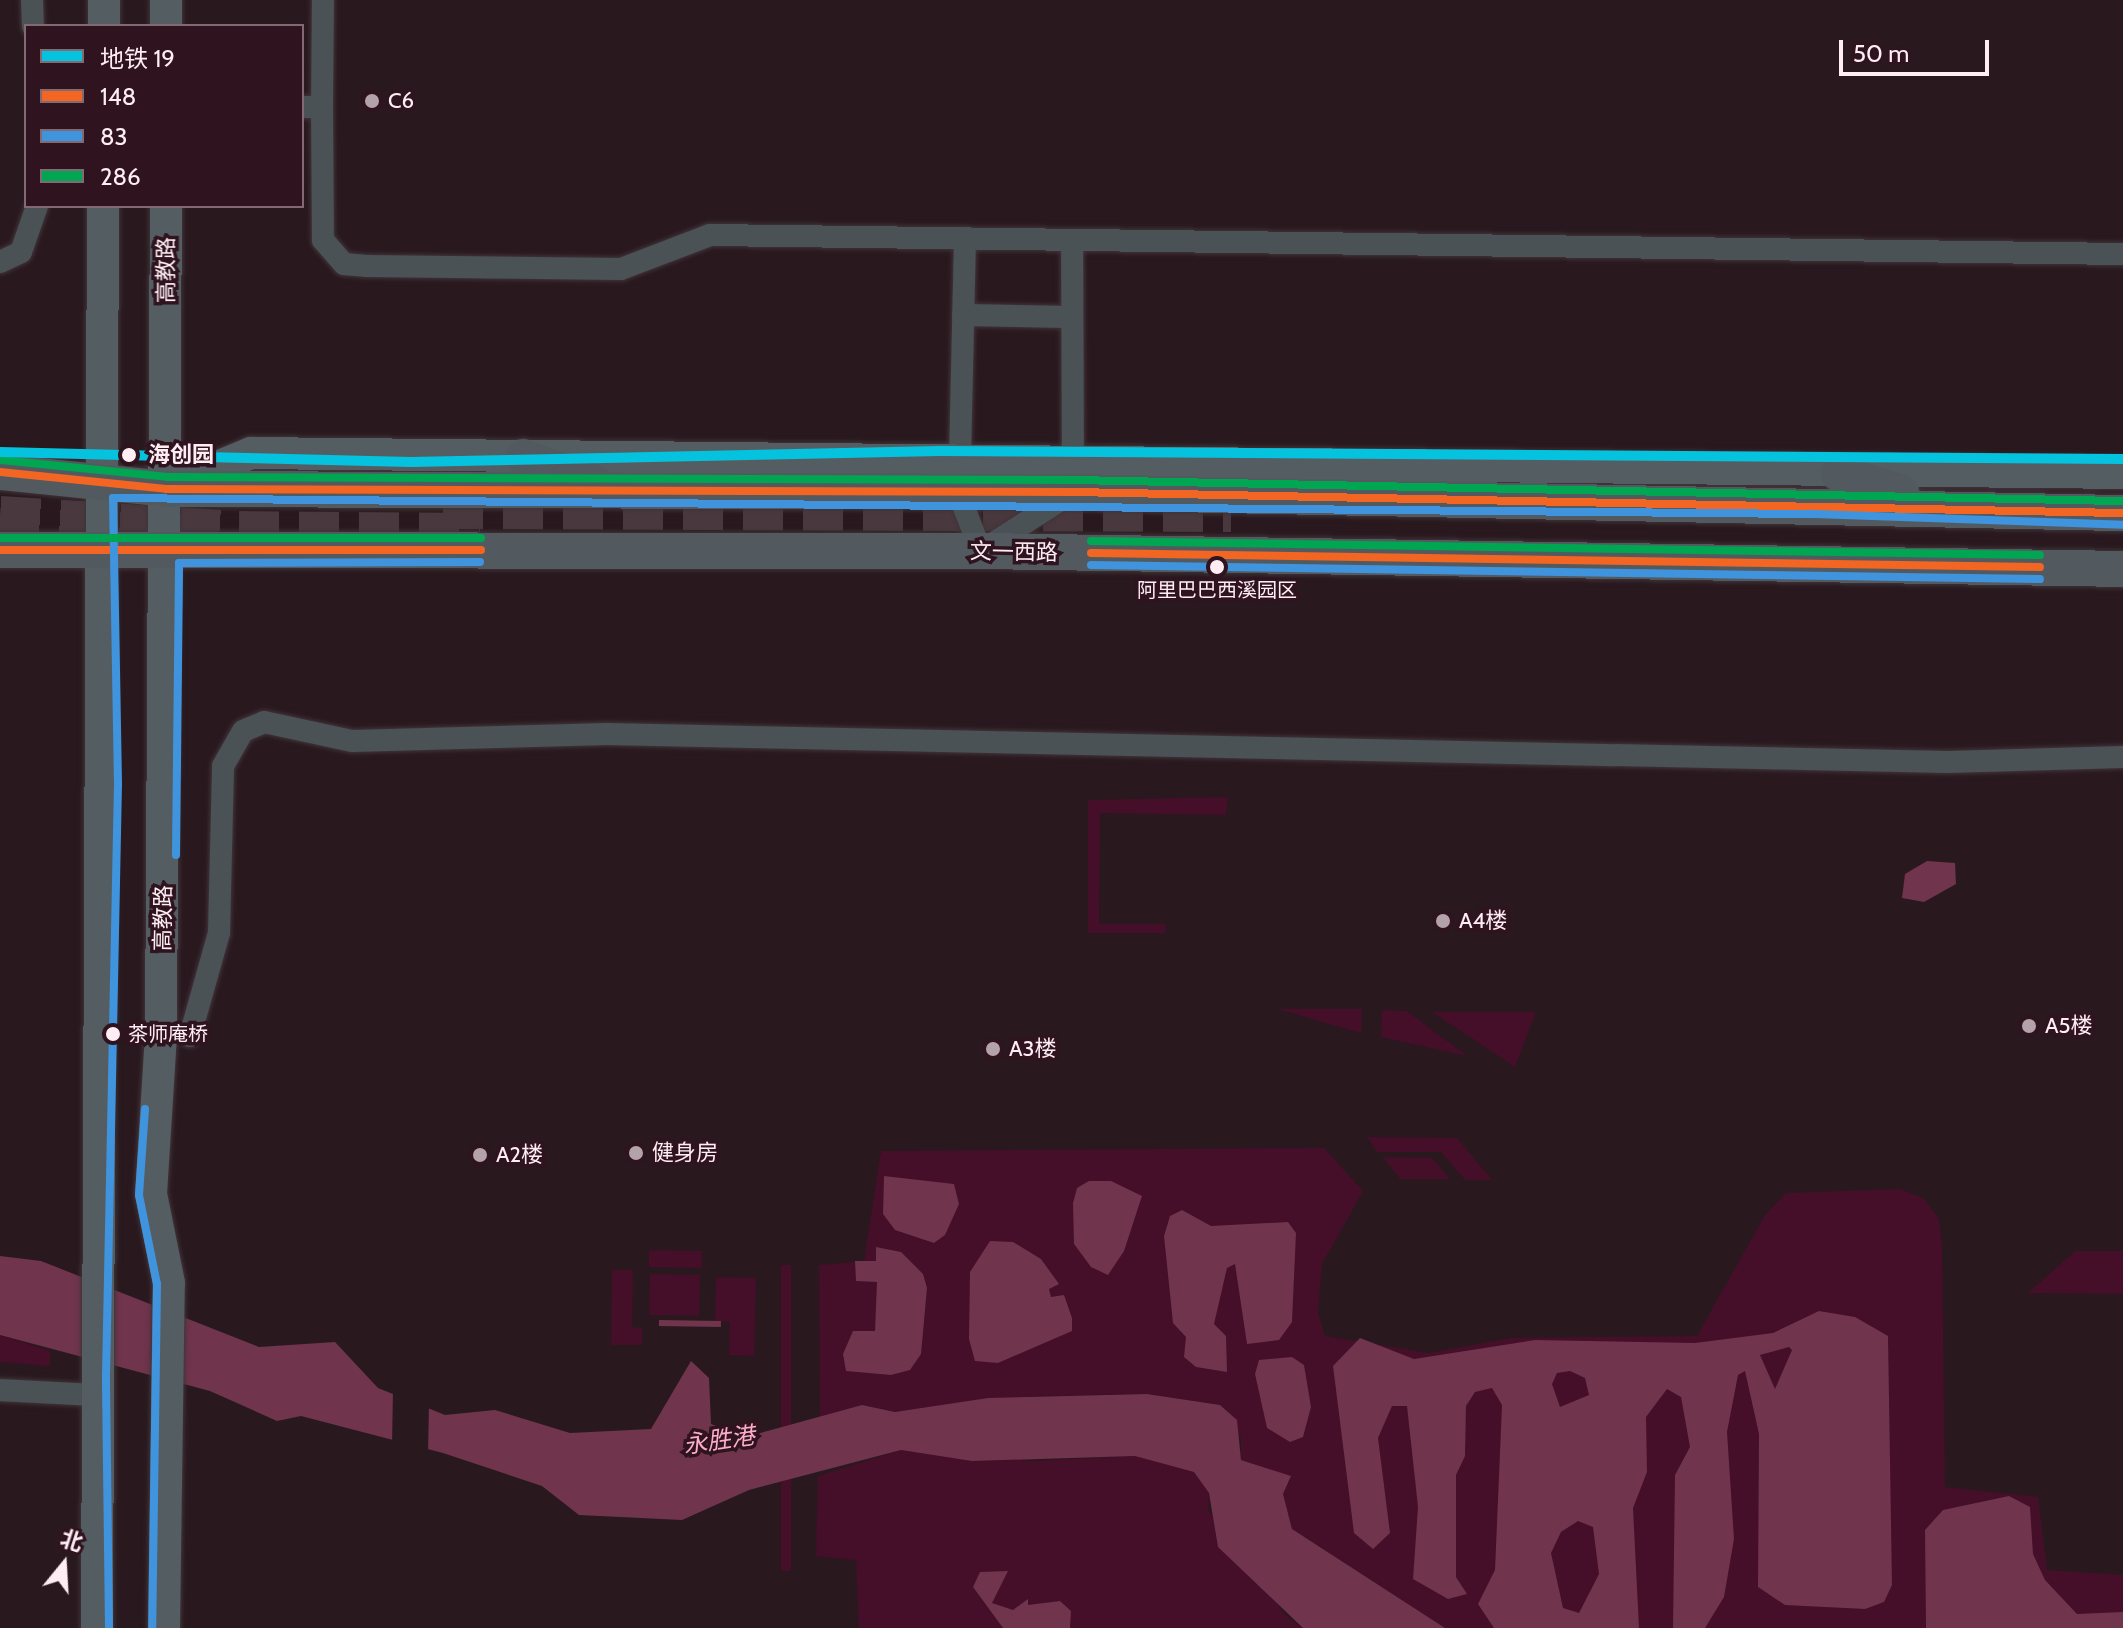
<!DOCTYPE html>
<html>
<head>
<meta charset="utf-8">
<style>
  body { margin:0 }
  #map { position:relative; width:2123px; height:1628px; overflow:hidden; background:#29191f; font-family:Cabin,"Noto Sans SC",sans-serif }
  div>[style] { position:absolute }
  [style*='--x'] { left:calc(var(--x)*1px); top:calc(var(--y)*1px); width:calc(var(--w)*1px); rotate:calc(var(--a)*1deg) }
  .green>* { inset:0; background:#450e29; transform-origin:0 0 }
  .water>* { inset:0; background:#70344d; transform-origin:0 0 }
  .pier>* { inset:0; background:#29191f }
  .highway-tunnel>* { height:40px; margin-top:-20px; transform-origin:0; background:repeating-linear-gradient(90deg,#49393f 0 40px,transparent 0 60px) }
  .roads { filter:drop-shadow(0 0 2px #413439) drop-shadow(0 0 2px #413439) }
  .street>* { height:22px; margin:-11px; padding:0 11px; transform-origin:11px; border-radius:11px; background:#4a5255 }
  .secondary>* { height:32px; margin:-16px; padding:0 16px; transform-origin:16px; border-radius:16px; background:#545e62 }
  .primary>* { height:36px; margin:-18px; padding:0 18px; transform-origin:18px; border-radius:18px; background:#525a60 }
  .bus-1>* { height:8px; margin:-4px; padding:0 4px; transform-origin:4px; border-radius:4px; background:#f26522 }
  .bus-2>* { height:8px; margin:-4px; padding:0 4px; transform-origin:4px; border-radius:4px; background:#4094de }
  .bus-3>* { height:8px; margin:-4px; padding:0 4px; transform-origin:4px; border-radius:4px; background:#00a651 }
  .metro-1>* { height:10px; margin:-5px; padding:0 5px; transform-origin:5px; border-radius:5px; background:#05c3de }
  .dots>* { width:22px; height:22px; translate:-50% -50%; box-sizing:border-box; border:4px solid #2f131e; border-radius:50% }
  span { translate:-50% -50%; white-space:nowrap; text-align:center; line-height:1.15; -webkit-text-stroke:7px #2f131e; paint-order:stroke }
  .bus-label { font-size:20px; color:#feedf3 }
  .left { translate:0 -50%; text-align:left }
  .poi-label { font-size:22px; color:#feedf3 }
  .street-label { font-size:22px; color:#feedf3 }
  .stop-label { font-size:22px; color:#feedf3; font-weight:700 }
  .water-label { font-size:24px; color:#fcadcb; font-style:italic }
  .legend { position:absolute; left:24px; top:24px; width:280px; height:184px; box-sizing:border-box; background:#2f131e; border:2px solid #826a73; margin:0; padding:10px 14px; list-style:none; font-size:24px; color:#feedf3 }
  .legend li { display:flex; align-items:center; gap:16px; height:40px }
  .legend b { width:40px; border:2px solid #826a73 }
  .north { position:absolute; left:24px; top:1524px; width:80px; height:80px; -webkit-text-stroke:6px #2f131e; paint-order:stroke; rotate:18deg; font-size:22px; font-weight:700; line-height:32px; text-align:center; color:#feedf3 }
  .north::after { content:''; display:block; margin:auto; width:28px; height:36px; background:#feedf3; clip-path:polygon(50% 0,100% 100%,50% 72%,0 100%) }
  .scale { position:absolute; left:1839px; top:40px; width:150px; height:36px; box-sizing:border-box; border:4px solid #feedf3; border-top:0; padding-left:10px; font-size:24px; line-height:28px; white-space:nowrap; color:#feedf3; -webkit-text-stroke:6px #2f131e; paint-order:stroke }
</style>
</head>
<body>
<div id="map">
  <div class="green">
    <i style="clip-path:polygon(1228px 797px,1226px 815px,1100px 813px,1099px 924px,1166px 924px,1165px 933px,1088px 933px,1088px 800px)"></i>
    <i style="clip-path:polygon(1277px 1009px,1362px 1009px,1361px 1033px)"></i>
    <i style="clip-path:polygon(1382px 1010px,1407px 1011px,1467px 1056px,1381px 1037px)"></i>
    <i style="clip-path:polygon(1432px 1012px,1536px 1012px,1515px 1067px)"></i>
    <i style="clip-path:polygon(1367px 1137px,1457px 1138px,1492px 1180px,1465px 1180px,1441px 1152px,1377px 1152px)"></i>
    <i style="clip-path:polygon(1324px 1148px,1363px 1191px,1322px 1264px,1318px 1313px,1325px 1336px,1429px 1353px,1511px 1338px,1697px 1336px,1765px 1215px,1786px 1193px,1900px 1189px,1923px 1198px,1939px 1219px,1942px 1248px,1945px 1487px,2038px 1497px,2047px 1570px,2123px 1575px,2123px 1628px,1445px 1628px,1292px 1529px,1283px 1494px,1291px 1477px,1241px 1460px,1241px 1439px,1220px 1405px,1147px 1394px,1035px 1396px,895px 1412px,862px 1405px,820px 1420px,819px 1265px,864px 1261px,881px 1151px)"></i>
    <i style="clip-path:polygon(1383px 1157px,1432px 1158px,1450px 1179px,1400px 1179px)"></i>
    <i style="left:649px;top:1250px;width:53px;height:17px;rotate:1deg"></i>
    <i style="clip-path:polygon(2075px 1251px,2123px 1251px,2123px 1294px,2028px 1293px)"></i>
    <i style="left:781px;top:1265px;width:10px;height:306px"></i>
    <i style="clip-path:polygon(612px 1270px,633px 1270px,632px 1327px,642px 1328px,642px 1345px,611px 1345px)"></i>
    <i style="left:650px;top:1274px;width:50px;height:41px;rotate:1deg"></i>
    <i style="clip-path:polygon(716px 1277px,756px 1278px,754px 1356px,729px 1355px,730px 1322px,715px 1321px)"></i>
    <i style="clip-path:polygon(0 1335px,50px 1351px,50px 1366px,0 1362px)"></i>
    <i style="clip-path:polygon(901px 1450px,1033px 1461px,1135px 1456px,1194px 1471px,1209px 1493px,1208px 1510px,1286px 1616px,1303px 1628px,859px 1628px,856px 1560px,816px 1556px,818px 1476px)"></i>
  </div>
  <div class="water">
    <i style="clip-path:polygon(1927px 861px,1955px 863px,1956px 884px,1924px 902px,1902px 898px,1905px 874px)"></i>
    <i style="clip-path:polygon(884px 1176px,954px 1184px,959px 1204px,945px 1235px,934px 1243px,895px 1230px,883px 1214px)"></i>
    <i style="clip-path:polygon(1089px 1181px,1111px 1181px,1142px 1196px,1124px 1251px,1108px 1275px,1091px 1267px,1074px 1244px,1073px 1203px,1077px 1188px)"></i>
    <i style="clip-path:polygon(1182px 1210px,1211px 1226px,1288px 1222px,1296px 1233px,1292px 1322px,1279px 1340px,1247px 1344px,1235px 1264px,1227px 1268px,1214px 1324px,1226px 1336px,1227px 1372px,1196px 1367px,1184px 1357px,1186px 1337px,1173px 1323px,1164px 1236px,1170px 1216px)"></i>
    <i style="clip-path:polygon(990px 1241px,1013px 1242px,1041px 1259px,1059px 1284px,1049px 1289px,1051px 1297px,1064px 1295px,1072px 1318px,1072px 1331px,998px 1363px,975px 1361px,969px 1339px,970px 1272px)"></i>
    <i style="clip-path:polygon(876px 1247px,901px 1252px,923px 1274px,927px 1288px,921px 1354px,910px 1370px,891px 1375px,846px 1371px,843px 1354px,853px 1331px,875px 1331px,877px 1282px,856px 1281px,855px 1261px,876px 1261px)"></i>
    <i style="clip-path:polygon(0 1256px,41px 1261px,259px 1347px,335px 1342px,378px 1388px,445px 1415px,495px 1410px,570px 1433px,651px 1429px,691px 1361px,709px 1378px,711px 1424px,746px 1437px,862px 1405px,895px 1412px,988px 1398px,1147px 1394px,1220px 1405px,1237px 1420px,1241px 1460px,1291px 1476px,1283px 1494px,1292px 1529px,1445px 1628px,1303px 1628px,1218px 1547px,1209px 1493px,1194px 1472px,1135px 1456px,972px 1461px,901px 1450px,749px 1490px,682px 1520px,579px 1515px,542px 1486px,443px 1453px,301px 1416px,277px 1421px,210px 1391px,0 1335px)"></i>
    <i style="clip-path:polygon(evenodd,1819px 1311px,1855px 1317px,1888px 1336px,1892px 1585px,1884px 1602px,1865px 1609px,1785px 1605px,1758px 1587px,1759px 1434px,1745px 1371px,1738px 1375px,1727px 1432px,1734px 1539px,1724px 1597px,1705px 1628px,1673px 1628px,1675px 1475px,1690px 1447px,1681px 1397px,1667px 1389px,1646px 1417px,1647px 1472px,1633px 1508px,1639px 1628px,1494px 1628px,1478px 1604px,1495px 1570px,1502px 1405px,1492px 1388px,1475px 1392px,1466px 1406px,1465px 1456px,1456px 1475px,1456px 1577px,1467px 1594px,1448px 1599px,1413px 1579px,1418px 1507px,1407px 1406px,1392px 1406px,1378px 1438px,1390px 1533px,1373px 1549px,1354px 1533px,1333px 1366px,1360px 1338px,1414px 1359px,1535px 1340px,1695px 1343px,1773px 1333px,1819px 1311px,1789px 1347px,1792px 1350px,1775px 1389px,1760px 1355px,1789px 1347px,1819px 1311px,1570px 1371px,1585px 1378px,1589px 1395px,1560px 1407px,1552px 1384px,1557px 1373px,1570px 1371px,1819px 1311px,1578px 1521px,1593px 1527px,1599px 1574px,1579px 1613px,1563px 1608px,1551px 1553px,1561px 1532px,1578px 1521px)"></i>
    <i style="left:659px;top:1320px;width:62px;height:6px;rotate:1deg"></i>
    <i style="clip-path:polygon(1292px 1357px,1304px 1365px,1311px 1407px,1303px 1437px,1290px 1442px,1267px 1428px,1255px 1374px,1259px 1360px)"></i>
    <i style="clip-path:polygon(2009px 1496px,2030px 1507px,2033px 1554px,2045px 1580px,2077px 1614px,2123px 1612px,2123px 1628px,1926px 1628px,1925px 1530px,1943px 1510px)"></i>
    <i style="clip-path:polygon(1008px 1571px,992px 1603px,1013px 1610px,1028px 1599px,1028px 1605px,1060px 1601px,1071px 1611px,1070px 1628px,1003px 1628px,973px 1587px,980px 1572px)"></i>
  </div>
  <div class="pier">
    <i style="clip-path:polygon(393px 1390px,429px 1404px,428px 1454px,392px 1445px)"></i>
  </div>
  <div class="highway-tunnel">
    <i style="--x:443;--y:509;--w:788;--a:0.22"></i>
    <i style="--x:0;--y:516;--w:239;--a:3.6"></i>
    <i style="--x:239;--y:531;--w:241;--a:0.5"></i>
  </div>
  <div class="roads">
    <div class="street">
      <i style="--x:32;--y:0;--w:26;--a:88"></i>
      <i style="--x:302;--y:107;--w:20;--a:0"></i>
      <i style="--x:322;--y:107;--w:133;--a:89.6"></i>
      <i style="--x:323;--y:240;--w:32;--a:49"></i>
      <i style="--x:344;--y:264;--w:23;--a:5"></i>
      <i style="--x:367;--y:266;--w:254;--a:0.7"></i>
      <i style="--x:621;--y:269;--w:95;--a:-20.9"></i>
      <i style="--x:710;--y:235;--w:1413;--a:0.77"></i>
      <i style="--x:322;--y:107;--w:107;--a:-89.5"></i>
      <i style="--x:965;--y:238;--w:257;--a:91.3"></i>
      <i style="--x:959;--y:495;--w:60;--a:68.6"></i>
      <i style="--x:981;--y:551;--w:109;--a:-32.7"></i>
      <i style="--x:1073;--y:492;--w:252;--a:-90.2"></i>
      <i style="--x:0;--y:262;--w:23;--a:-25"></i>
      <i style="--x:21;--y:252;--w:49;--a:-70.8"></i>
      <i style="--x:963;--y:315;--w:107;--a:1.1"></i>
      <i style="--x:190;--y:1036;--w:107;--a:-74.3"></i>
      <i style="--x:219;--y:933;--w:167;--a:-88.6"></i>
      <i style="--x:223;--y:766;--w:40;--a:-60.3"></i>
      <i style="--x:243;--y:731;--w:23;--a:-23"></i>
      <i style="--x:264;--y:722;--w:90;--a:12.2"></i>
      <i style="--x:352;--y:741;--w:255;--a:-1.6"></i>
      <i style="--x:607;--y:734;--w:1341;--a:1.2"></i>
      <i style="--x:1948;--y:762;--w:175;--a:-1.6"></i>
      <i style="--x:0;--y:1390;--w:94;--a:3"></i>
    </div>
    <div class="secondary">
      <i style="--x:104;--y:26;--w:26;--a:-90"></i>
      <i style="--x:166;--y:26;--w:26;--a:-90"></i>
      <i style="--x:169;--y:487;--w:89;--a:-22.5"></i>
      <i style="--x:251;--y:453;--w:1872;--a:0.61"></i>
      <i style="--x:97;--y:1628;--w:1422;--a:-89.76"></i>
      <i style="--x:164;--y:1628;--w:345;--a:-89.2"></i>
      <i style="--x:169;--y:1283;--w:91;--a:-101.4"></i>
      <i style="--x:151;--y:1194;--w:157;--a:-86.4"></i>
      <i style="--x:161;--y:1037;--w:831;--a:-89.66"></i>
    </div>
    <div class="primary">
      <i style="--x:523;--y:457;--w:75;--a:19.4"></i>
      <i style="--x:0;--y:472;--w:167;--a:5.8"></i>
      <i style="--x:166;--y:489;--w:907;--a:0.19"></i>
      <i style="--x:1073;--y:492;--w:1050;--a:1.15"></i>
      <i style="--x:1838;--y:473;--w:66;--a:16.8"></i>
      <i style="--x:0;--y:550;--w:981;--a:0.06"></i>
      <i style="--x:981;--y:551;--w:1142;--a:0.9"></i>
    </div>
  </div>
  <div class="bus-1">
    <i style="--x:0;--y:472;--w:167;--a:5.8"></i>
    <i style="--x:166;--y:489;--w:907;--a:0.19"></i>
    <i style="--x:1073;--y:492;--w:1050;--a:1.15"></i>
    <i style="--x:0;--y:550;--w:481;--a:0"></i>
    <i style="--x:1091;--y:553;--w:949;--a:0.85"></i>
  </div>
  <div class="bus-2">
    <i style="--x:1091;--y:565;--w:949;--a:0.85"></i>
    <i style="--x:176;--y:855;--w:292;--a:-89.4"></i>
    <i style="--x:179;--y:563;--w:301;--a:-0.2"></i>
    <i style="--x:145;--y:1109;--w:86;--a:94"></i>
    <i style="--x:139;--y:1195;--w:91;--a:78.6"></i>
    <i style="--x:157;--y:1284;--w:344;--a:90.8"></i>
    <i style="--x:109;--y:1628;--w:252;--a:-90.7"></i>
    <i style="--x:106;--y:1376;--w:592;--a:-88.84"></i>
    <i style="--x:118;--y:784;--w:286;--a:-91"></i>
    <i style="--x:113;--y:498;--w:1699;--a:0.54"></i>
    <i style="--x:1812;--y:514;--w:311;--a:2"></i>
  </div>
  <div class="bus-3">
    <i style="--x:1;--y:460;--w:167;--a:5.8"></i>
    <i style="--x:167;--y:477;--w:906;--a:0.19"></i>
    <i style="--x:1073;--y:480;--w:1050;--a:1.15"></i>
    <i style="--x:0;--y:538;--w:481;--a:0"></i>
    <i style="--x:1091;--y:541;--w:949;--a:0.85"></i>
  </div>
  <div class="metro-1">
    <i style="--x:0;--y:452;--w:411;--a:1.4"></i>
    <i style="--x:411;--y:462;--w:529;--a:-1.19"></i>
    <i style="--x:940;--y:451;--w:1183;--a:0.39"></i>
  </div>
  <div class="dots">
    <i style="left:372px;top:101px;background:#b3a3a9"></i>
    <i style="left:129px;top:455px;background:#feedf3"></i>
    <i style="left:1217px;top:567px;background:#feedf3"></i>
    <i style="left:1443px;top:921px;background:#b3a3a9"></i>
    <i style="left:2029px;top:1026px;background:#b3a3a9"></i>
    <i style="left:113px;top:1034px;background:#feedf3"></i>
    <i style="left:993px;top:1049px;background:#b3a3a9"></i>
    <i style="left:636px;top:1153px;background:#b3a3a9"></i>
    <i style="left:480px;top:1155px;background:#b3a3a9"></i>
  </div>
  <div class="bus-label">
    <span style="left:1217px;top:590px">阿里巴巴西溪园区</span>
    <span class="left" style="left:128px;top:1034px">茶师庵桥</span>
  </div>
  <div class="poi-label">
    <span class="left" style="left:388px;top:101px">C6</span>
    <span class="left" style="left:1459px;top:921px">A4楼</span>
    <span class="left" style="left:2045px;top:1026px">A5楼</span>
    <span class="left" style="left:1009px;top:1049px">A3楼</span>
    <span class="left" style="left:652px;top:1153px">健身房</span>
    <span class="left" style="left:496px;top:1155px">A2楼</span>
  </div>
  <div class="street-label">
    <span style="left:166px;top:270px;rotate:-90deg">高教路</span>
    <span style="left:1014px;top:552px;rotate:1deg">文一西路</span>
    <span style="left:163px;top:918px;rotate:-89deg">高教路</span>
  </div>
  <div class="stop-label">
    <span class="left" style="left:148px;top:455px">海创园</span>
  </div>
  <div class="water-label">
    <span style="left:719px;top:1440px;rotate:-8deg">永胜港</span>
  </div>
  <ul class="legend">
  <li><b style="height:10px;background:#05c3de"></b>地铁 19</li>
  <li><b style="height:10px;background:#f26522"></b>148</li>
  <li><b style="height:10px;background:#4094de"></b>83</li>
  <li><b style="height:10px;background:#00a651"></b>286</li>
  </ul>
  <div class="north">北</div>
  <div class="scale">50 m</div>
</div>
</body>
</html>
